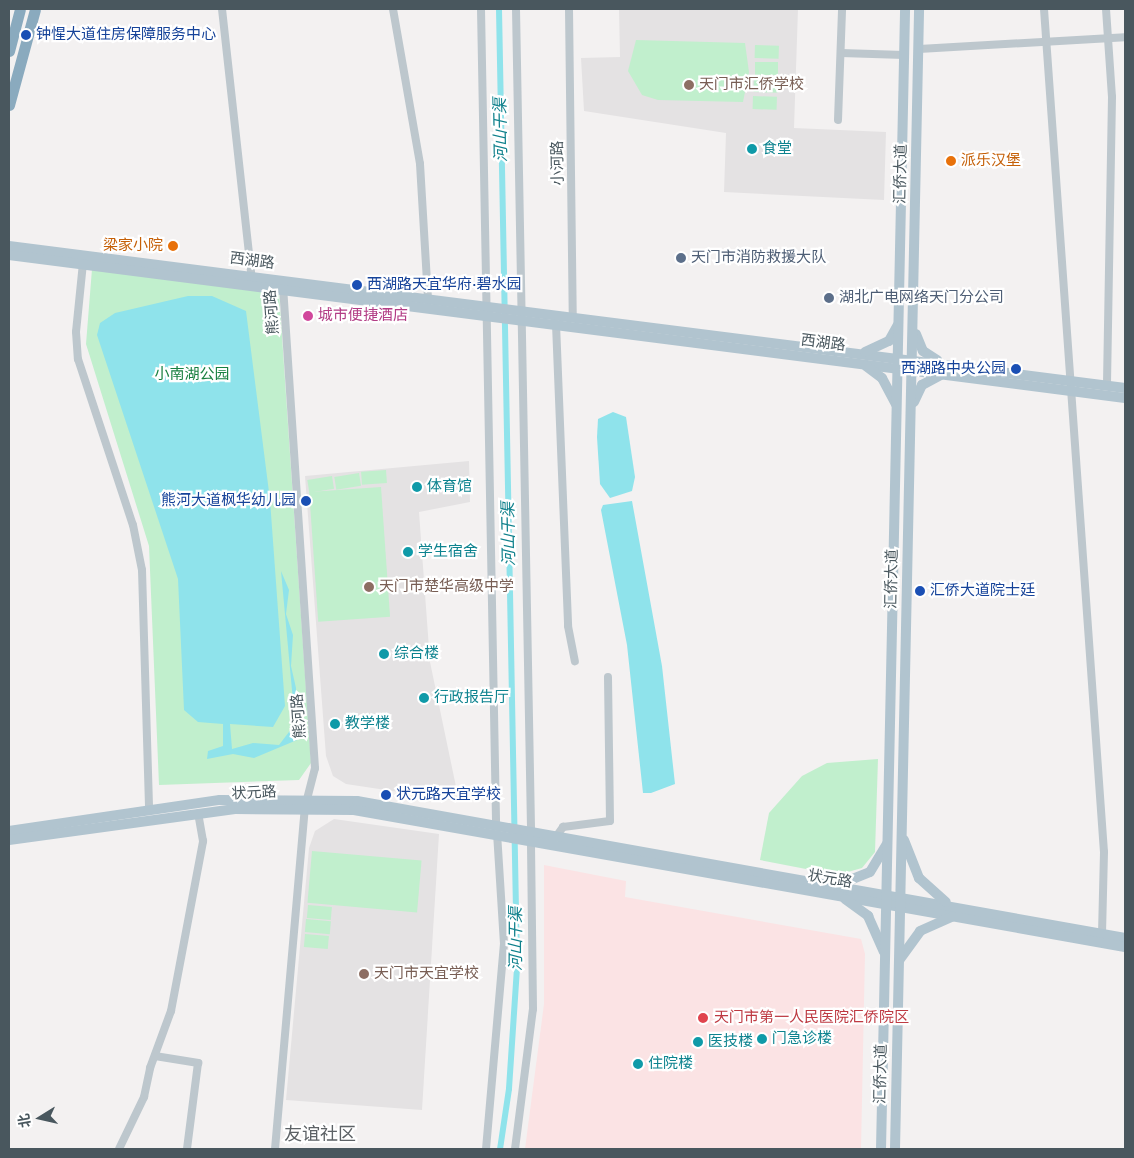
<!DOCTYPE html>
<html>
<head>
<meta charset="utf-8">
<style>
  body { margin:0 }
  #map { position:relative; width:1134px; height:1158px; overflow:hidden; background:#f3f1f1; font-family:Signika,"Noto Sans SC",sans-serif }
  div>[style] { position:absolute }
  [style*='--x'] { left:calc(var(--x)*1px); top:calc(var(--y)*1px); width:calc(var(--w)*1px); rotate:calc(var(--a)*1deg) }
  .education>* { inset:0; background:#e4e2e3 }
  .medical>* { inset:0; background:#fbe3e4 }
  .green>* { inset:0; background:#c1efcd; transform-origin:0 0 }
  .water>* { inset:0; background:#8fe3eb }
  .canal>* { height:6px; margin:-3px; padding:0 3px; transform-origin:3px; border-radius:3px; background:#8fe3eb }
  .minor>* { height:8px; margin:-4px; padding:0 4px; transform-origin:4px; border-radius:4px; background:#bdc7cd }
  .major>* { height:10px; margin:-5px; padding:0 5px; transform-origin:5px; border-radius:5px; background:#b1c4cf }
  .highway>* { height:11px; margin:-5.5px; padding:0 5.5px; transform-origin:5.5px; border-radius:5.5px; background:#8aaabe }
  .dots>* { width:14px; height:14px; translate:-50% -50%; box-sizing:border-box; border:2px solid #fff; border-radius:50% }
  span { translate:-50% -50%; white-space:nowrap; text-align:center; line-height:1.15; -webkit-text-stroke:4.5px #fff; paint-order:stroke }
  .transit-label { font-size:15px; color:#164399 }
  .left { translate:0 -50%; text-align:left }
  .right { translate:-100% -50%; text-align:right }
  .education-label { font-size:15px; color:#785e54 }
  .culture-label { font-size:15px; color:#0d838f }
  .food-label { font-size:15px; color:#c56008 }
  .street-label { font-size:15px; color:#49575e }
  .service-label { font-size:15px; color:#4e5e75 }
  .hotel-label { font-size:15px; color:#b23c85 }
  .park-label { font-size:15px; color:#198040 }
  .health-label { font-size:15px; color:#be3a42 }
  .water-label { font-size:16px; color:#0f818c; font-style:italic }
  .quarter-label { font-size:18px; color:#5d6266 }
  .frame { position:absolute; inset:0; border:10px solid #49575e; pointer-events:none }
  .north { position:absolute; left:15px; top:1093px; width:50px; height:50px; -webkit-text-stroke:4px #fff; paint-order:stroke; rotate:260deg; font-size:14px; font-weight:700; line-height:20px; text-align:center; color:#49575e }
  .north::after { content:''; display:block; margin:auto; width:18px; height:22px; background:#49575e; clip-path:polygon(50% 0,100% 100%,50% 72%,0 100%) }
</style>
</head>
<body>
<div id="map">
  <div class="education">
    <i style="clip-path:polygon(619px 9px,798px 9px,794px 128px,886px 132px,884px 200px,724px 192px,726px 133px,584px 111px,581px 58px,620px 57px)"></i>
    <i style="clip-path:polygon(469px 461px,470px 502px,419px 512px,430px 662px,459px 801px,346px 784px,333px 776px,326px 756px,305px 476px)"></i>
    <i style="clip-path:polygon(334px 819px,439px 834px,422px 1110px,286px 1100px,309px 848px,315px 831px)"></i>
  </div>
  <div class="medical">
    <i style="clip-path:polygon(544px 865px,626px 881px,625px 897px,861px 939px,865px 954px,861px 1149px,525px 1149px,544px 1004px)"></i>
  </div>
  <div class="green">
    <i style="clip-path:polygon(636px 40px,745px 43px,749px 72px,743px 102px,658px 100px,642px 95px,628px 71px)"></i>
    <i style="left:755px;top:45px;width:24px;height:13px;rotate:2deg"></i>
    <i style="left:755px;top:62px;width:23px;height:13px"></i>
    <i style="left:754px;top:79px;width:24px;height:13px;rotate:2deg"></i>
    <i style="left:753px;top:96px;width:24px;height:13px;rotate:2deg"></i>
    <i style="clip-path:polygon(92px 269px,279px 292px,311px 763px,299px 780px,159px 785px,149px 546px,86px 344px)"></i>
    <i style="left:386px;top:470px;width:13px;height:25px;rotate:86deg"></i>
    <i style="left:359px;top:473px;width:13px;height:25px;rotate:81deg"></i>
    <i style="left:332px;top:476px;width:13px;height:25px;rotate:81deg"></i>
    <i style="left:381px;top:487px;width:130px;height:72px;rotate:86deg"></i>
    <i style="clip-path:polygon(878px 759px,875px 852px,862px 868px,837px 875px,760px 860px,769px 813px,802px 776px,827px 763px)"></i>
    <i style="left:312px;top:851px;width:110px;height:52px;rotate:5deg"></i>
    <i style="left:308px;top:905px;width:24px;height:13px;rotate:5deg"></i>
    <i style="left:306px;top:919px;width:25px;height:13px;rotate:5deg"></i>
    <i style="left:305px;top:934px;width:24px;height:13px;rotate:5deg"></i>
  </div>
  <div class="water">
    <i style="clip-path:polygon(188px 296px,212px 296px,246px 311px,270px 500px,285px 706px,273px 727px,230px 724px,232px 749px,253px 743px,279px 745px,292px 728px,294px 712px,281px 571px,289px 590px,286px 614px,293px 635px,291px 666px,296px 688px,297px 740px,254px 758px,233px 754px,207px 759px,208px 751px,223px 746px,223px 724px,198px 722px,184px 710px,178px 579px,97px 335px,100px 323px,115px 313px)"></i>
    <i style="clip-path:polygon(613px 412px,626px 417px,635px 477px,632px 491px,610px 498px,600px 484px,597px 437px,598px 419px)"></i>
    <i style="clip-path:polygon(632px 501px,662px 666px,675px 784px,651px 793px,643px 793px,627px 645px,601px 510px,603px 505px)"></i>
  </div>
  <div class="canal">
    <i style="--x:499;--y:9;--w:959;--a:88.92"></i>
    <i style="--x:517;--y:968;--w:121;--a:93.8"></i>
    <i style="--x:509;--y:1089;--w:61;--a:98.5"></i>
  </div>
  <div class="minor">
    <i style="--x:222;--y:9;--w:273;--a:83.7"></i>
    <i style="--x:393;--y:9;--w:157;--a:80.1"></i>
    <i style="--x:420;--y:164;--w:134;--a:86.6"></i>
    <i style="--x:481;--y:9;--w:814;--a:88.94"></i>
    <i style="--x:516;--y:9;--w:820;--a:88.95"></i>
    <i style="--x:569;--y:9;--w:308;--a:89.3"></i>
    <i style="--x:1044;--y:9;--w:845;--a:85.93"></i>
    <i style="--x:1104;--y:852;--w:81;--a:91.4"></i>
    <i style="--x:1106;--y:9;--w:88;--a:86.1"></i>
    <i style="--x:1112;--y:97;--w:289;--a:91"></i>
    <i style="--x:919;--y:49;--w:206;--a:-3.3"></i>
    <i style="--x:841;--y:53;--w:63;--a:1.8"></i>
    <i style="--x:838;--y:120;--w:111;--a:-87.9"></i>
    <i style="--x:83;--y:263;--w:69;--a:95.8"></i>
    <i style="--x:76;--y:332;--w:27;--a:86"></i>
    <i style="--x:78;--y:359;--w:175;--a:71.7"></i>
    <i style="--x:133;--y:525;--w:46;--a:78.7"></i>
    <i style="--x:142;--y:570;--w:239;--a:88.3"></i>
    <i style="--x:556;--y:324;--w:302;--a:87.7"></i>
    <i style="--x:568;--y:626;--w:36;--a:79"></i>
    <i style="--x:558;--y:834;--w:9;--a:-54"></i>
    <i style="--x:563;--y:827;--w:47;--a:-7.3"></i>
    <i style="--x:610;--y:821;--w:144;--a:-90.8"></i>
    <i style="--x:155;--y:1056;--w:44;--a:9.2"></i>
    <i style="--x:198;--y:1063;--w:87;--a:97.3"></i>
    <i style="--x:119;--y:1149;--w:58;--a:-64.3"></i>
    <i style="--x:144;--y:1097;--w:30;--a:-78"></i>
    <i style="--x:150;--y:1068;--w:61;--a:-69.8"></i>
    <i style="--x:171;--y:1011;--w:173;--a:-79.3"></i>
    <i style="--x:203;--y:841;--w:28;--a:-100"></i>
    <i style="--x:275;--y:1149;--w:343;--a:-85"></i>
    <i style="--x:305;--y:807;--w:40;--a:-75.6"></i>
    <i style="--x:315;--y:768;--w:482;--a:-93.8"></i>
    <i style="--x:486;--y:1149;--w:206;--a:-85"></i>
    <i style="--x:504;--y:944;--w:110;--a:-93.6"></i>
    <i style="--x:515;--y:1149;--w:141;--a:-82.7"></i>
    <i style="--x:533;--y:1009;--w:169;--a:-90.7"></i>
  </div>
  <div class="major">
    <i style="--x:9;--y:246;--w:1125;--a:7.25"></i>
    <i style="--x:9;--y:255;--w:1125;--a:7.3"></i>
    <i style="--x:916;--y:334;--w:18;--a:68"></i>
    <i style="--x:923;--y:351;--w:17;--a:33"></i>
    <i style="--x:865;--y:352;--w:26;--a:-25"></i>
    <i style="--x:889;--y:341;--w:18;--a:-61"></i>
    <i style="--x:866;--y:366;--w:20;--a:37"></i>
    <i style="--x:882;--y:378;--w:30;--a:62"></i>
    <i style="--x:914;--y:402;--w:19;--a:-65"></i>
    <i style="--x:922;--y:385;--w:21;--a:-28"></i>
    <i style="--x:9;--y:831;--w:213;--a:-8.4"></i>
    <i style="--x:220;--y:800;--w:137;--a:0.4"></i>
    <i style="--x:357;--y:801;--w:780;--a:10.11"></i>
    <i style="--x:9;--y:840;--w:228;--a:-7.8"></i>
    <i style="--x:235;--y:809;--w:119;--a:0.5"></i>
    <i style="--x:354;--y:810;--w:783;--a:10.08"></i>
    <i style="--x:904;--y:840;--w:41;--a:68.5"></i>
    <i style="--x:919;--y:878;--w:36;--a:42"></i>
    <i style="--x:840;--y:884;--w:32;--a:-22"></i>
    <i style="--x:870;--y:872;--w:33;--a:-59"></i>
    <i style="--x:845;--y:899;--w:29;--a:36"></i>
    <i style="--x:868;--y:916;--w:39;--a:66"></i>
    <i style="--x:900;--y:959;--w:34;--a:-54"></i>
    <i style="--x:920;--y:931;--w:35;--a:-24"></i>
    <i style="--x:881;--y:1149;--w:1140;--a:-88.79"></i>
    <i style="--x:895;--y:1149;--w:1140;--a:-88.79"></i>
  </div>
  <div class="highway">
    <i style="--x:9;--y:51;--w:43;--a:-75.3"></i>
    <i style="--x:9;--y:105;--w:99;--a:-74.8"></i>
  </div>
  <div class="dots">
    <i style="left:26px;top:35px;background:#1a4fb4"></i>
    <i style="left:689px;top:85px;background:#8d6e63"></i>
    <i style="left:752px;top:149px;background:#0f9aa8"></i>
    <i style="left:951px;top:161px;background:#e8710a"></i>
    <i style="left:173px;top:246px;background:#e8710a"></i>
    <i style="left:681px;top:258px;background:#5c6f8a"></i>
    <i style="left:357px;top:285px;background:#1a4fb4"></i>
    <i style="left:829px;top:298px;background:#5c6f8a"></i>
    <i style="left:308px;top:316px;background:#d1479c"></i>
    <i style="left:1016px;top:369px;background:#1a4fb4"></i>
    <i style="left:417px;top:487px;background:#0f9aa8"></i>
    <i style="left:306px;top:501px;background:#1a4fb4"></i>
    <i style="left:408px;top:552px;background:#0f9aa8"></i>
    <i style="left:369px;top:587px;background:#8d6e63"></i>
    <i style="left:920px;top:591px;background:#1a4fb4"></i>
    <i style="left:384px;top:654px;background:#0f9aa8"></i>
    <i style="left:424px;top:698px;background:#0f9aa8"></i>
    <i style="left:335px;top:724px;background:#0f9aa8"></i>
    <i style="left:386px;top:795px;background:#1a4fb4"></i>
    <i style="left:364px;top:974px;background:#8d6e63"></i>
    <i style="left:703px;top:1018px;background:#e0444e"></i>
    <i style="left:762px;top:1039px;background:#0f9aa8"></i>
    <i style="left:698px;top:1042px;background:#0f9aa8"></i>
    <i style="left:638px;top:1064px;background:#0f9aa8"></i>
  </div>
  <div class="transit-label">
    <span class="left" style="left:36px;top:35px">钟惺大道住房保障服务中心</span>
    <span class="left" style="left:367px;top:285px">西湖路天宜华府·碧水园</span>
    <span class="right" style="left:1006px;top:369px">西湖路中央公园</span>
    <span class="right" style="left:296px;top:501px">熊河大道枫华幼儿园</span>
    <span class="left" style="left:930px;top:591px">汇侨大道院士廷</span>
    <span class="left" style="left:396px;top:795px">状元路天宜学校</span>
  </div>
  <div class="education-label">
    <span class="left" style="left:699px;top:85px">天门市汇侨学校</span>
    <span class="left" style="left:379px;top:587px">天门市楚华高级中学</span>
    <span class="left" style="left:374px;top:974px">天门市天宜学校</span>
  </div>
  <div class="culture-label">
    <span class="left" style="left:762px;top:149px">食堂</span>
    <span class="left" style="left:427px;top:487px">体育馆</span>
    <span class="left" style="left:418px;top:552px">学生宿舍</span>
    <span class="left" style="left:394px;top:654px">综合楼</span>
    <span class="left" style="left:434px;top:698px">行政报告厅</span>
    <span class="left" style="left:345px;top:724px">教学楼</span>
    <span class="left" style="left:772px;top:1039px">门急诊楼</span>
    <span class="left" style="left:708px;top:1042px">医技楼</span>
    <span class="left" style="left:648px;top:1064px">住院楼</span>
  </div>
  <div class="food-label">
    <span class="left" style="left:961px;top:161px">派乐汉堡</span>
    <span class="right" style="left:163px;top:246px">梁家小院</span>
  </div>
  <div class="street-label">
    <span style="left:558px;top:163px;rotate:-91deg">小河路</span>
    <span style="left:901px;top:174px;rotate:-89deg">汇侨大道</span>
    <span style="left:252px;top:261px;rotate:7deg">西湖路</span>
    <span style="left:272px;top:312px;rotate:-94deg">熊河路</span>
    <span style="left:823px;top:343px;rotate:7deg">西湖路</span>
    <span style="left:892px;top:579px;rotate:-89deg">汇侨大道</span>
    <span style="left:299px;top:716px;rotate:-94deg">熊河路</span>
    <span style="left:254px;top:793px;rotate:-3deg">状元路</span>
    <span style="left:830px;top:879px;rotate:10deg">状元路</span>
    <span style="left:881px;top:1074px;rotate:-89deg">汇侨大道</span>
  </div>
  <div class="service-label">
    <span class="left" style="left:691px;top:258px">天门市消防救援大队</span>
    <span class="left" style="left:839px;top:298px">湖北广电网络天门分公司</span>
  </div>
  <div class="hotel-label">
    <span class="left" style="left:318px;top:316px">城市便捷酒店</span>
  </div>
  <div class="park-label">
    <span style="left:192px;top:375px">小南湖公园</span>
  </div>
  <div class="health-label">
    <span class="left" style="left:714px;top:1018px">天门市第一人民医院汇侨院区</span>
  </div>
  <div class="water-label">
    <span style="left:501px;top:130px;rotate:-91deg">河山干渠</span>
    <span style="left:509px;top:534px;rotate:-91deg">河山干渠</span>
    <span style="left:516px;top:939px;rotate:-90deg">河山干渠</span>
  </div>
  <div class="quarter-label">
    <span style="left:320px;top:1134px">友谊社区</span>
  </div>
  <div class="frame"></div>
  <div class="north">北</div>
</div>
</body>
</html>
